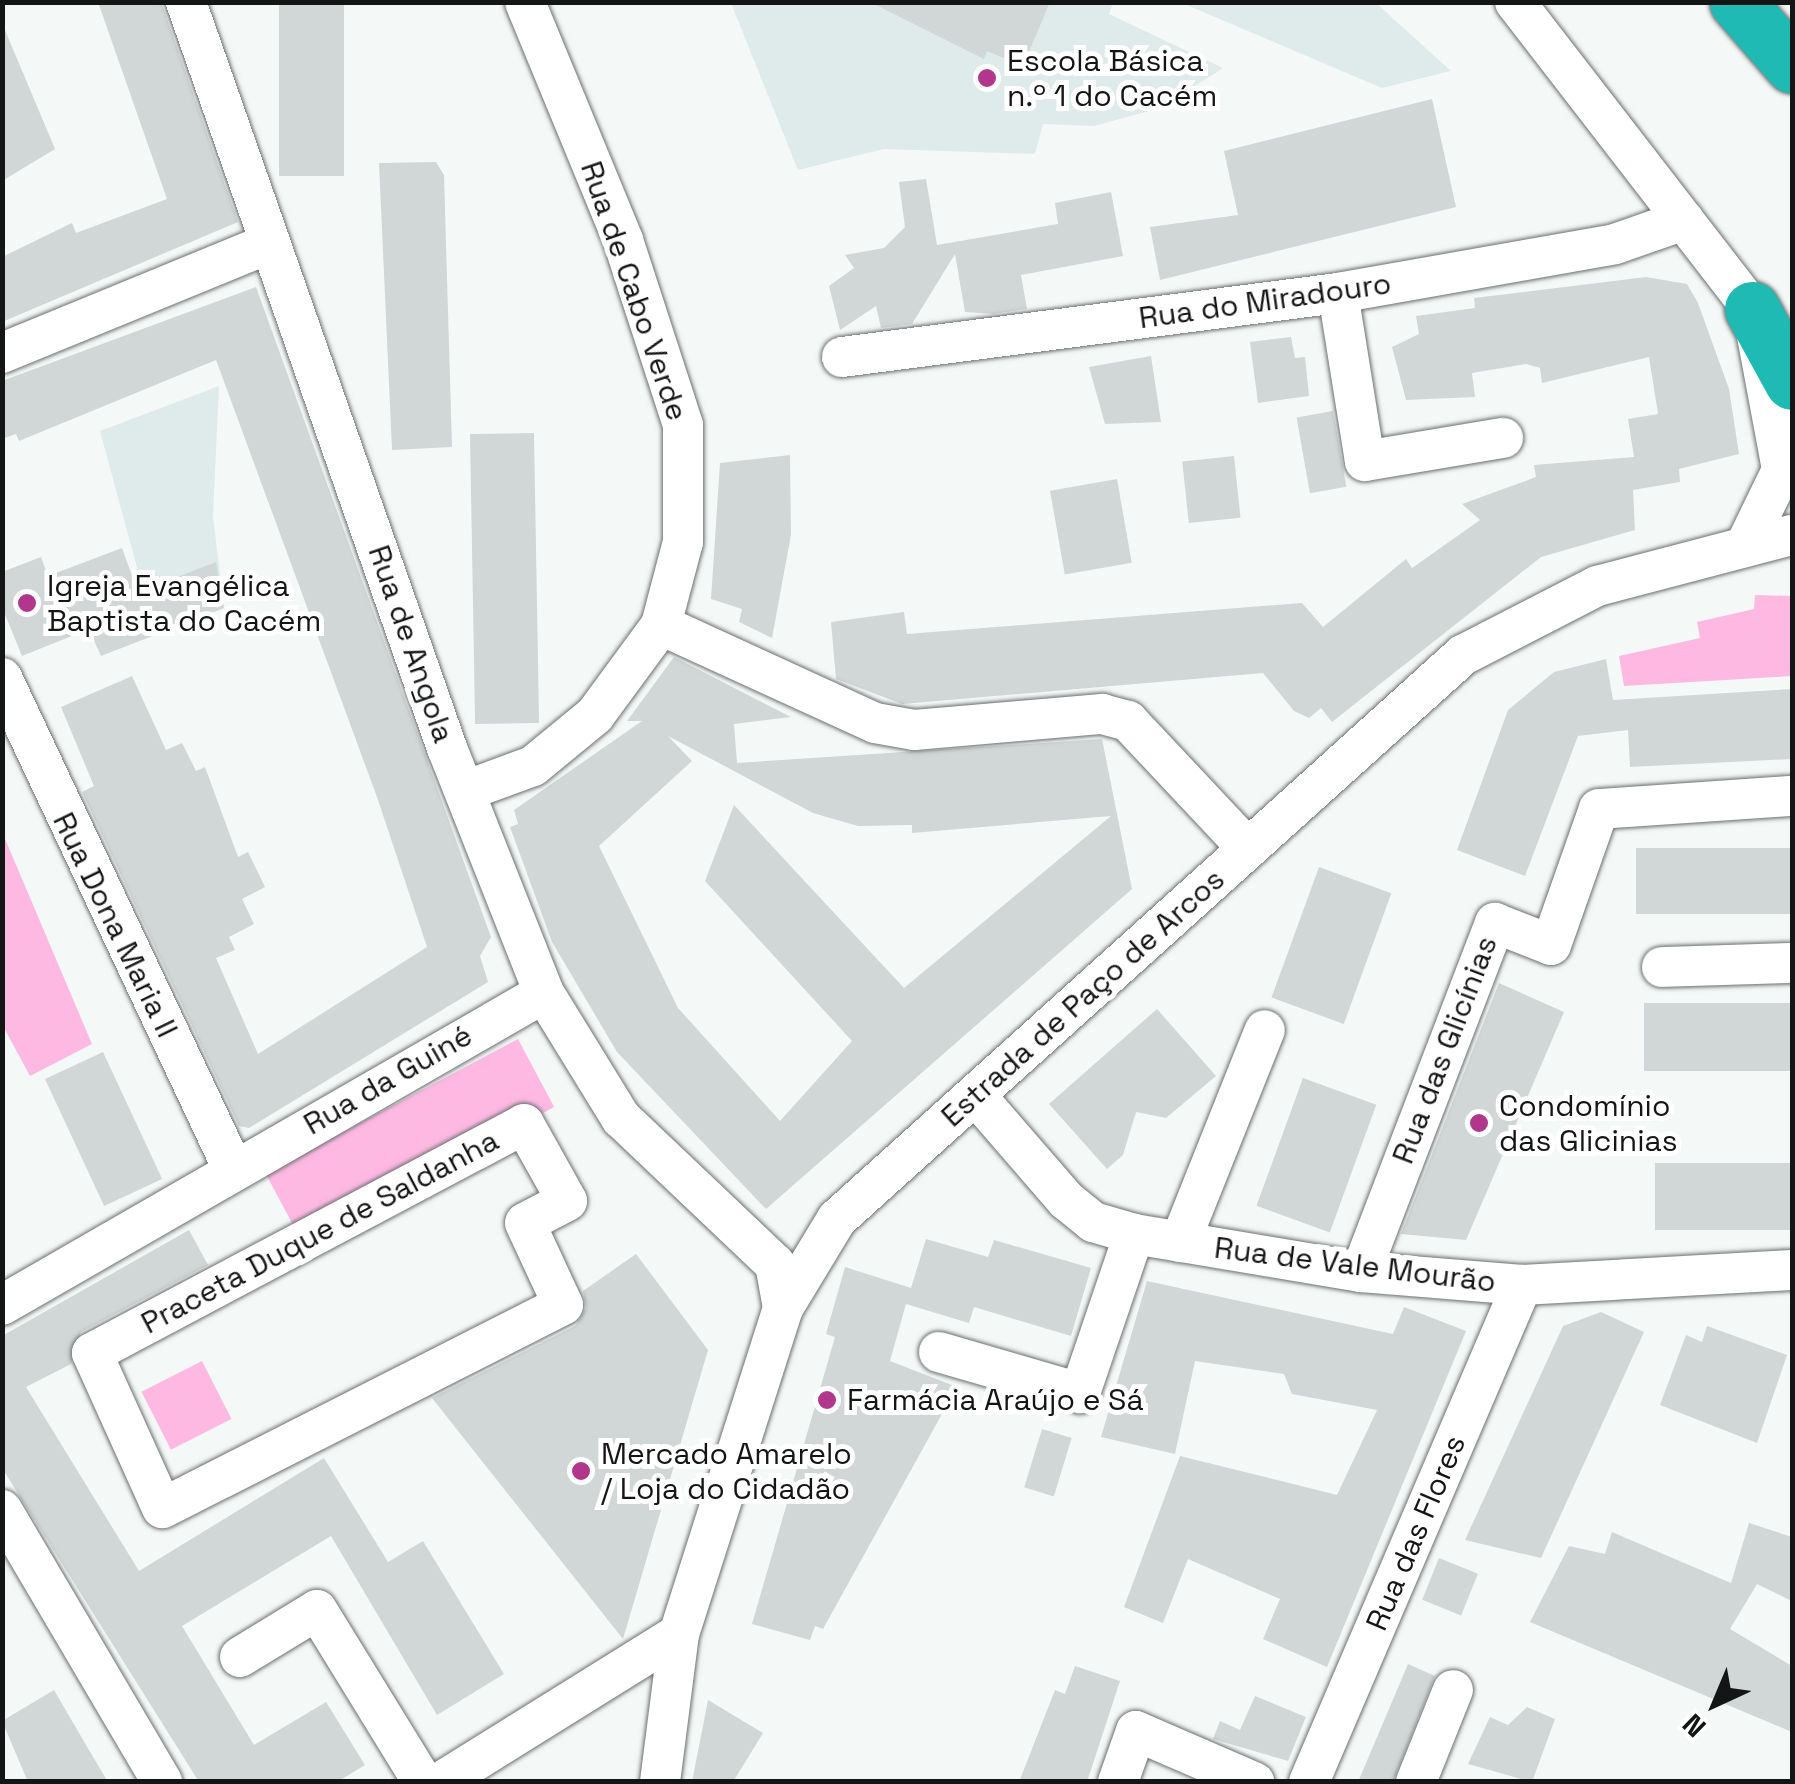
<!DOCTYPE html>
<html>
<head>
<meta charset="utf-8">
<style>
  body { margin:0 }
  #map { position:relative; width:1795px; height:1784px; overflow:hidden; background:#f4f9f8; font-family:"Space Grotesk",sans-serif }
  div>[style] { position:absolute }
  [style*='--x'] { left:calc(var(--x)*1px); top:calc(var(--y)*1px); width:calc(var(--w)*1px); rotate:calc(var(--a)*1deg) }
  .built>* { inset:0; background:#deebea }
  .green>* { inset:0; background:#feb9e3; transform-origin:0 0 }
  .building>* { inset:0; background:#d1d6d6; transform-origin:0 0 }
  .roads { filter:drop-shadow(0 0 2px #6b6f6f) drop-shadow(0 0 2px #6b6f6f) }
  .minor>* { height:40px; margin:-20px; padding:0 20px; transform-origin:20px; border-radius:20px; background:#fff }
  .highway>* { height:55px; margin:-27.5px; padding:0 27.5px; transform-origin:27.5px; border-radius:27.5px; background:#20bab5 }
  .dots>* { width:28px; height:28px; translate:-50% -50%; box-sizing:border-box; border:5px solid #fff; border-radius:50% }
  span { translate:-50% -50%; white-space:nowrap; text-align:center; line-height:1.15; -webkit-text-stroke:10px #fff; paint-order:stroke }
  .poi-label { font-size:30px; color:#141615 }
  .left { translate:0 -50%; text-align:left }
  .street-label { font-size:30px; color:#141615 }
  .frame { position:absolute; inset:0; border:5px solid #141615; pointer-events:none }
  .north { position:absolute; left:1665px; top:1654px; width:100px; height:100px; -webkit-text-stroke:8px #fff; paint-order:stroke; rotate:224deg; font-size:28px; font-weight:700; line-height:40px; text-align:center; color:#141615 }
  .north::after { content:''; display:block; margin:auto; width:35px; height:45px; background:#141615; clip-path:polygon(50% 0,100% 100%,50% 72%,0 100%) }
</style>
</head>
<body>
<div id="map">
  <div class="built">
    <i style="clip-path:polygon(731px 3px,1113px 3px,1109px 14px,1223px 68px,1160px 108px,1094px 126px,1043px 124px,1035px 154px,884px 149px,798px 170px)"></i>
    <i style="clip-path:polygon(1182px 3px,1376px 3px,1451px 71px,1382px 88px)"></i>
    <i style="clip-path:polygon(219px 386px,213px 516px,224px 608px,155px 634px,100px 431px)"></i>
  </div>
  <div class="green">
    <i style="clip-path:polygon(1755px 595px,1792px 596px,1792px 676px,1624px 686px,1619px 656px,1700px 638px,1697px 622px,1754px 609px)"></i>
    <i style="clip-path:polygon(3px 834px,92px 1044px,30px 1076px,3px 1026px)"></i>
    <i style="left:518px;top:1039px;width:77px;height:286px;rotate:62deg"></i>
    <i style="left:202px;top:1361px;width:65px;height:68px;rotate:63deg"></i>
  </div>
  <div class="building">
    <i style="clip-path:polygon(98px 2px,161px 2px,238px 222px,2px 322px,2px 257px,72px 223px,76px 233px,167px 199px)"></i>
    <i style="left:279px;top:2px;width:65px;height:174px"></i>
    <i style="clip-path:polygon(1050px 2px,1023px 66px,987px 51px,984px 59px,872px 3px)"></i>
    <i style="clip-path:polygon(2px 23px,55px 149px,2px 181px)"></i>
    <i style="clip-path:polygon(1432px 99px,1456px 207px,1160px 280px,1150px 227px,1238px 215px,1224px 151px)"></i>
    <i style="clip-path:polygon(436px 162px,444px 175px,452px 447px,392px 450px,379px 163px)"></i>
    <i style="clip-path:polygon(926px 179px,937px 245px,1058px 224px,1055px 203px,1111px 192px,1123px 256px,1021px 275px,1027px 309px,993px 314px,965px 312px,955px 254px,912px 324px,881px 328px,876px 306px,840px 330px,829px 286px,854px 268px,845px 255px,884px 248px,905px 227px,899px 182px)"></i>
    <i style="clip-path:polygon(1646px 277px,1687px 284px,1698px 303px,1729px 389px,1739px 454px,1679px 469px,1680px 482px,1633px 490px,1635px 530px,1541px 557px,1332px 722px,1321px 708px,1309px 718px,1294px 711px,1263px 673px,902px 704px,836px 679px,831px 622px,904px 612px,907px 634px,1302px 603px,1323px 627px,1406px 559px,1412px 568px,1480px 520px,1462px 504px,1536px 477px,1534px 465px,1634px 457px,1628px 419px,1658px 414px,1649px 357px,1542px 383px,1540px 368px,1526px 364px,1472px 373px,1475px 397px,1406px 400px,1392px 347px,1419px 334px,1416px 316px,1475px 308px,1474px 298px)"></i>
    <i style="clip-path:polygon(256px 287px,491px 937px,480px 956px,488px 982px,249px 1128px,239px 1126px,82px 792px,94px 786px,61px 707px,132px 676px,166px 750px,182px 743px,196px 771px,205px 767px,238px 857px,248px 852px,265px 887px,242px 899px,254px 924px,229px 937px,235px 950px,216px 958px,258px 1054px,427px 947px,377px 797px,216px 360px,19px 441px,16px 434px,2px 439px,2px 381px)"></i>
    <i style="clip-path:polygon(1291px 337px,1295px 358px,1305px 357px,1309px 396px,1258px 403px,1250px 342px)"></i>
    <i style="clip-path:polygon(1151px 356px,1161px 422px,1105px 424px,1089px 367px)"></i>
    <i style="left:1333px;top:411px;width:77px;height:37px;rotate:80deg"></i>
    <i style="left:534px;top:433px;width:290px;height:64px;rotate:89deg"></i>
    <i style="clip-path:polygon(790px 455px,791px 535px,772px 638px,739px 622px,742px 609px,711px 599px,720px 463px)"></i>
    <i style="left:1234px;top:456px;width:62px;height:52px;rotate:84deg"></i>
    <i style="left:1117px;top:479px;width:85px;height:68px;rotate:80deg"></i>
    <i style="clip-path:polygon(122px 548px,138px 592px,216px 562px,224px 608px,101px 656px,89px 629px,22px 656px,2px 607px,2px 572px,41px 557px,48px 576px)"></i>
    <i style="clip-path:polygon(evenodd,674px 657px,791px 717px,734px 724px,737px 763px,1102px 739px,1132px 889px,766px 1209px,617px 1052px,552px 942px,510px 827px,518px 824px,514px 810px,642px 721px,627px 721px,674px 657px,668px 736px,813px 813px,858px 826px,912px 825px,912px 833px,1111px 816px,904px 988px,734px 805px,705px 881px,852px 1041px,780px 1121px,678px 1008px,599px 846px,692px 761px,668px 736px)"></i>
    <i style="clip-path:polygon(1606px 659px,1613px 700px,1792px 689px,1792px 759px,1630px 767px,1628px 730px,1578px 736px,1525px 876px,1457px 850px,1508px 710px,1554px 672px)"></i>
    <i style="left:1792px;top:848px;width:66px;height:156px;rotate:90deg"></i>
    <i style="left:1319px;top:867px;width:77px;height:139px;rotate:20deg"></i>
    <i style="clip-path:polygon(1499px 983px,1564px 1012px,1466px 1240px,1401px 1234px)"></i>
    <i style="left:1792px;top:1003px;width:68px;height:148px;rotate:90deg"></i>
    <i style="clip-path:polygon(1157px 1009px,1216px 1076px,1166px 1118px,1136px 1112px,1123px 1155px,1107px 1169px,1049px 1104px)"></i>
    <i style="left:103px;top:1052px;width:140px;height:64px;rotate:65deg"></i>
    <i style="left:1303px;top:1078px;width:78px;height:136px;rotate:20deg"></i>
    <i style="left:1792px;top:1163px;width:67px;height:137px;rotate:90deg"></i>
    <i style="clip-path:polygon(189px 1230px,208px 1265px,81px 1332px,71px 1364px,26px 1387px,139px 1571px,324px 1458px,388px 1562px,423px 1541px,504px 1674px,437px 1715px,331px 1536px,182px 1626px,254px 1745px,326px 1702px,365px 1765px,337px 1782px,199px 1782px,2px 1468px,2px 1336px)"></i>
    <i style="clip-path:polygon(926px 1239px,988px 1257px,994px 1240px,1091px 1268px,1071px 1336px,974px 1307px,969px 1323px,906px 1304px,890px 1361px,957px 1387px,823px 1629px,815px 1626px,810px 1640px,752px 1624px,835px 1337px,826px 1334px,845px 1267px,911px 1288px)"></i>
    <i style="clip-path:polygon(636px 1254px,708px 1350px,623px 1639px,432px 1398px,575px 1326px,586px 1308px,583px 1291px)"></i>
    <i style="clip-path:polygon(1147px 1281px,1393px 1334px,1404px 1307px,1466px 1331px,1327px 1667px,1263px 1639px,1280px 1599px,1188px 1559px,1163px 1623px,1124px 1607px,1180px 1456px,1337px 1495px,1377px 1410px,1292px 1394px,1284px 1374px,1195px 1361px,1175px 1454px,1101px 1437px)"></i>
    <i style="clip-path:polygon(1601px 1312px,1644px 1332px,1541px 1558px,1465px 1540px,1563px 1326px)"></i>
    <i style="clip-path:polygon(1707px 1326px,1787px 1355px,1757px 1443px,1660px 1405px,1686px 1335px,1702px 1342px)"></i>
    <i style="left:1042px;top:1429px;width:31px;height:61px;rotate:17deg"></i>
    <i style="clip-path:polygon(1749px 1523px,1792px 1537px,1792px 1601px,1757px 1584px,1730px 1629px,1792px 1666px,1792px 1732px,1530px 1622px,1569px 1546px,1605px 1554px,1612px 1532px,1731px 1583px)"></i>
    <i style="left:1439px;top:1558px;width:42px;height:45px;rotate:22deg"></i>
    <i style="clip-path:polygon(1408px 1664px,1435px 1676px,1393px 1782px,1358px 1782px)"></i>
    <i style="clip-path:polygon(1075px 1666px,1120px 1681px,1087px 1782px,1019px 1782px,1055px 1690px,1065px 1694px)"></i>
    <i style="clip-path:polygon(54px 1690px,86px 1745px,108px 1782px,28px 1782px,2px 1721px)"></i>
    <i style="clip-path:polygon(1255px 1696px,1306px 1717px,1288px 1761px,1213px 1739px,1220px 1721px,1240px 1730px)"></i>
    <i style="clip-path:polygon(708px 1700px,763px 1733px,733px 1782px,692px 1782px)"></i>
    <i style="clip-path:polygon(1527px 1707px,1555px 1719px,1532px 1782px,1468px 1764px,1490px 1717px,1508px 1725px)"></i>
  </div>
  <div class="roads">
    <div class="minor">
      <i style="--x:186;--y:2;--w:790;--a:70.72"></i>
      <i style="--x:447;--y:748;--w:264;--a:68.4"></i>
      <i style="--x:544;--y:993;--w:147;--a:58.4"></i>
      <i style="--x:621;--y:1118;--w:212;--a:43.5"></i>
      <i style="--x:775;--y:1264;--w:45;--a:79.7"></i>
      <i style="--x:1515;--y:2;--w:388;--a:52.3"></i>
      <i style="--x:1752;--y:309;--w:164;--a:79.4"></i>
      <i style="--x:1782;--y:470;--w:78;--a:115.9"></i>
      <i style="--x:1338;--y:293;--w:170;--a:80.9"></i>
      <i style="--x:1365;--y:461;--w:140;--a:-9.5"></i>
      <i style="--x:2;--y:353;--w:287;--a:-22.3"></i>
      <i style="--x:842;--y:357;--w:500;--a:-7.35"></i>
      <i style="--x:1338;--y:293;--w:281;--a:-10"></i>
      <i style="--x:1615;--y:244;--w:73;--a:-19.2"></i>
      <i style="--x:661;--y:625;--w:235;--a:24.6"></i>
      <i style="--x:875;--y:723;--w:40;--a:10"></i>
      <i style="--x:914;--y:730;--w:189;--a:-4.9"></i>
      <i style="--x:1102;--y:714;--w:27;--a:15"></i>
      <i style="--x:1128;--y:721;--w:175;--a:46.8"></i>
      <i style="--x:2;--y:678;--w:543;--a:64.8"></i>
      <i style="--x:465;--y:791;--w:72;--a:-20.2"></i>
      <i style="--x:533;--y:766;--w:80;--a:-39.4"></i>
      <i style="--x:595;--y:715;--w:112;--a:-53.7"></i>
      <i style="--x:661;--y:625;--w:86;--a:-75.2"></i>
      <i style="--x:683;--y:542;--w:117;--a:-90"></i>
      <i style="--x:683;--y:425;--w:194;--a:-108"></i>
      <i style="--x:623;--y:240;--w:257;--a:-112.4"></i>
      <i style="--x:1662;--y:967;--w:130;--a:-1.8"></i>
      <i style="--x:976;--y:1096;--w:138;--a:49.1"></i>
      <i style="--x:1066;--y:1200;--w:35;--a:39"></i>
      <i style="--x:1093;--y:1222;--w:43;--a:16.3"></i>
      <i style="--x:1134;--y:1234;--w:230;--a:9.5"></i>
      <i style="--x:1361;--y:1272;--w:162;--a:4.6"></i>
      <i style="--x:1522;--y:1285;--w:270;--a:-3.2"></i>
      <i style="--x:524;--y:1124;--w:88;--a:60.8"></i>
      <i style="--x:567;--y:1201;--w:47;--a:152.4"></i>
      <i style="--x:525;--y:1223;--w:90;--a:65.1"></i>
      <i style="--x:563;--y:1305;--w:449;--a:153.1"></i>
      <i style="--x:162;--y:1508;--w:170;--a:-114.3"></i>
      <i style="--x:92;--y:1353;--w:489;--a:-27.9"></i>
      <i style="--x:1180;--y:1242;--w:228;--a:-68.2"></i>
      <i style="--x:1361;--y:1272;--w:374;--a:-69"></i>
      <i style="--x:1495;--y:923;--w:60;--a:21.4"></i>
      <i style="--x:1551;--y:945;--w:144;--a:-70.6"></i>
      <i style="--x:1599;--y:809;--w:193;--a:-3.9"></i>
      <i style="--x:2;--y:1305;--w:625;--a:-29.93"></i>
      <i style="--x:939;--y:1352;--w:147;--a:16.2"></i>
      <i style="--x:1080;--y:1393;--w:168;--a:-71.2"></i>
      <i style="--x:2;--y:1510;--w:316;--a:59.5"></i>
      <i style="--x:240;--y:1657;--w:90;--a:-31.4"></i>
      <i style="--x:317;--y:1610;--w:202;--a:58.4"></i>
      <i style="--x:441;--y:1782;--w:280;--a:-31.9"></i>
      <i style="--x:660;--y:1782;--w:149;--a:-82.7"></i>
      <i style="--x:679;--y:1634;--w:342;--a:-72.3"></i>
      <i style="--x:783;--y:1308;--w:104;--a:-58.8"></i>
      <i style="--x:837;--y:1219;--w:843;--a:-42.02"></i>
      <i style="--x:1463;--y:655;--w:151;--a:-27.2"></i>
      <i style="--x:1597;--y:586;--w:202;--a:-14.7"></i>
      <i style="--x:1118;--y:1782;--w:54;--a:-70.6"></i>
      <i style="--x:1136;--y:1731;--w:129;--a:23.4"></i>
      <i style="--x:1309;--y:1782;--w:541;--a:-66.8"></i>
      <i style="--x:1416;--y:1782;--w:99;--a:-68.1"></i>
    </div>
    <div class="highway">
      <i style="--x:1737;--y:2;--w:84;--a:48.9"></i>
      <i style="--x:1752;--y:309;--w:83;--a:61.3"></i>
    </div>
  </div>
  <div class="dots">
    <i style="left:987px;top:78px;background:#b0378b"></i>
    <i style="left:27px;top:603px;background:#b0378b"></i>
    <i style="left:1479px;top:1123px;background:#b0378b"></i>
    <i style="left:827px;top:1400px;background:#b0378b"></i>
    <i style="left:581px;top:1471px;background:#b0378b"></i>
  </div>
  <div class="poi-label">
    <span class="left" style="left:1007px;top:78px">Escola Básica<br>n.º 1 do Cacém</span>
    <span class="left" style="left:47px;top:603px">Igreja Evangélica<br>Baptista do Cacém</span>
    <span class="left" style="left:1499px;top:1123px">Condomínio<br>das Glicinias</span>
    <span class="left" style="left:847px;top:1400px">Farmácia Araújo e Sá</span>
    <span class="left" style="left:601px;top:1471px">Mercado Amarelo<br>/ Loja do Cidadão</span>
  </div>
  <div class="street-label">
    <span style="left:634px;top:291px;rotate:71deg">Rua de Cabo Verde</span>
    <span style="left:1265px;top:301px;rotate:-8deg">Rua do Miradouro</span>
    <span style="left:411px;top:644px;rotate:71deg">Rua de Angola</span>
    <span style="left:115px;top:925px;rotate:64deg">Rua Dona Maria II</span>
    <span style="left:1083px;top:998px;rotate:-42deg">Estrada de Paço de Arcos</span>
    <span style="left:1445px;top:1050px;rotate:-69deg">Rua das Glicínias</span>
    <span style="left:388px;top:1080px;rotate:-30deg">Rua da Guiné</span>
    <span style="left:320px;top:1232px;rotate:-28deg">Praceta Duque de Saldanha</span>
    <span style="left:1355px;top:1265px;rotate:7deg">Rua de Vale Mourão</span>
    <span style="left:1416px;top:1533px;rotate:-67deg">Rua das Flores</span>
  </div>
  <div class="frame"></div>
  <div class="north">N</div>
</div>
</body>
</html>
